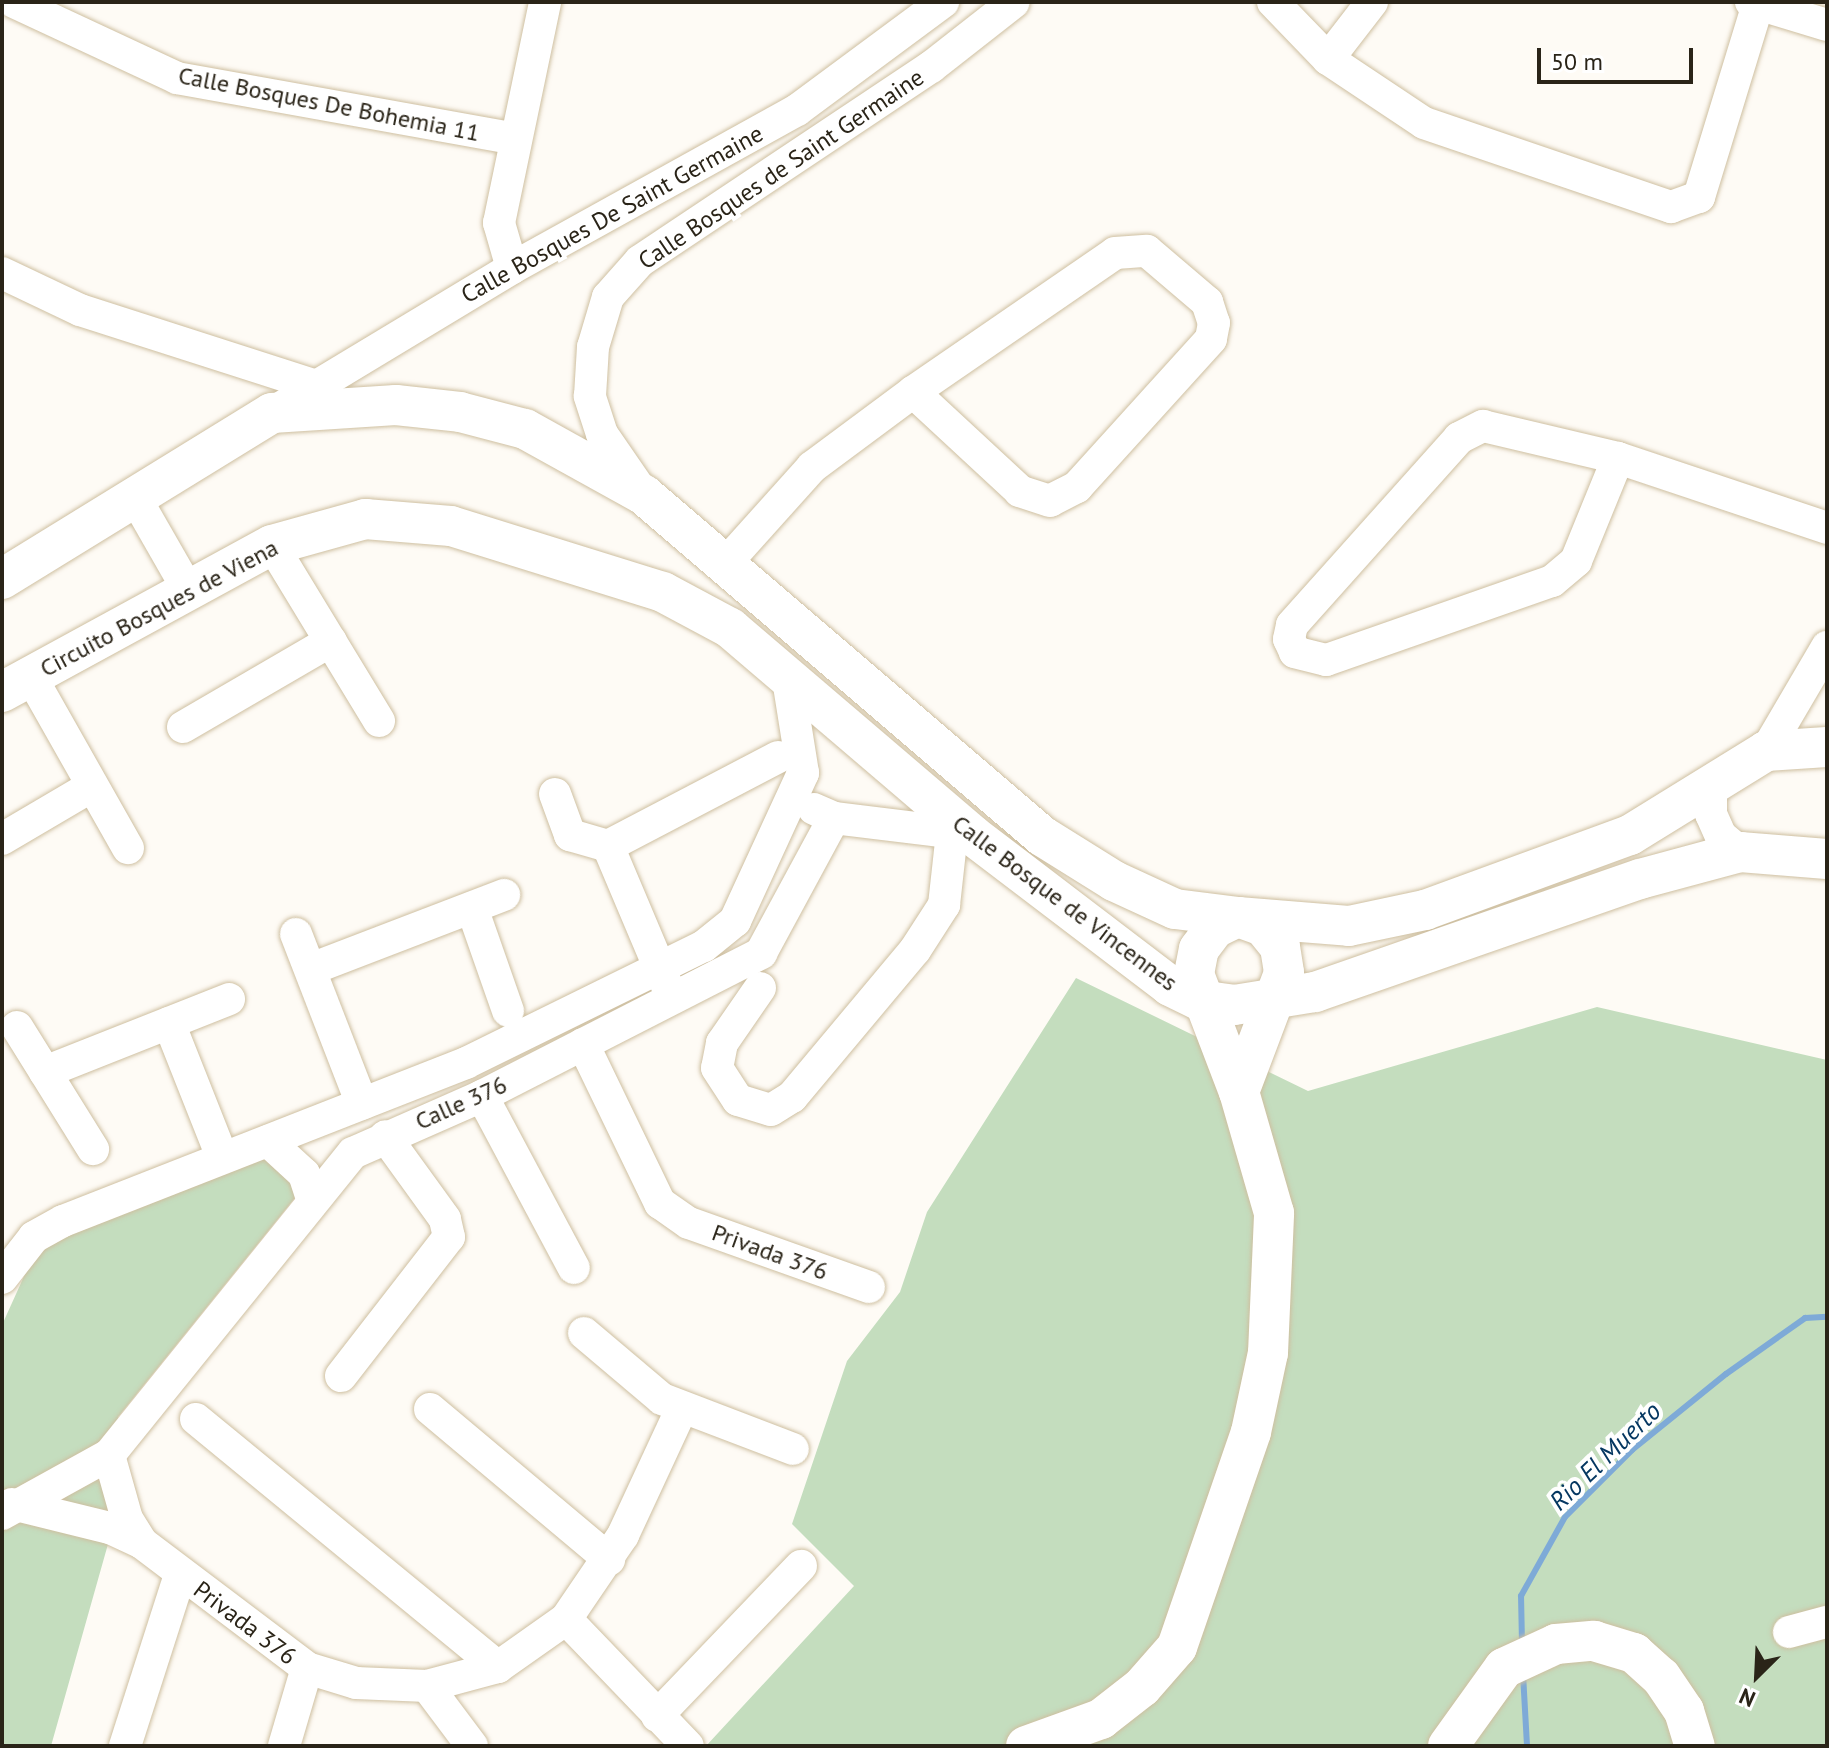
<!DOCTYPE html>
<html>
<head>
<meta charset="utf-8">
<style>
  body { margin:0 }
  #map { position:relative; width:1829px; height:1748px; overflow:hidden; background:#fefbf5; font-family:"PT Sans",sans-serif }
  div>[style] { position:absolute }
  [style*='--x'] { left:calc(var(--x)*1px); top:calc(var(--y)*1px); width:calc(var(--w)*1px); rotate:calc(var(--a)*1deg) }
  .green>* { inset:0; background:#c4ddbe }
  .stream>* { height:6px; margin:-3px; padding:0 3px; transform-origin:3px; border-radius:3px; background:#7eaad7 }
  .roads { filter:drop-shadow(0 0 2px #cebfa0) drop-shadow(0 0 2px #cebfa0) }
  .minor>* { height:32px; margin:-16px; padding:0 16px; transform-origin:16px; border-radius:16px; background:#fff }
  .major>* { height:40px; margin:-20px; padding:0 20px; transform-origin:20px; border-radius:20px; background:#fff }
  span { translate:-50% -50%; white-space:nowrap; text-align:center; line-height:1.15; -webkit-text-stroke:8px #fff; paint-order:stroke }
  .street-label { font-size:24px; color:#2a2418 }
  .water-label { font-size:26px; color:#053761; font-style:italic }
  .frame { position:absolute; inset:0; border:4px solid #2a2418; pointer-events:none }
  .north { position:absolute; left:1717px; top:1636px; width:80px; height:80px; -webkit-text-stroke:6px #fff; paint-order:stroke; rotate:204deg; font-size:22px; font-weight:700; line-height:32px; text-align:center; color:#2a2418 }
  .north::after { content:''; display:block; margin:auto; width:28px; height:36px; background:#2a2418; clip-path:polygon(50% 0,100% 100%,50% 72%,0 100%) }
  .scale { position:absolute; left:1537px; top:48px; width:156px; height:36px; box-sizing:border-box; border:4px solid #2a2418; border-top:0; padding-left:10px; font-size:24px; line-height:28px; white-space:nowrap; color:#2a2418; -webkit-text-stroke:6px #fff; paint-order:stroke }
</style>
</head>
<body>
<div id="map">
  <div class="green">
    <i style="clip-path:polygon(1076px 978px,1308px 1091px,1597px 1007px,1827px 1060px,1827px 1746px,706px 1746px,854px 1586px,792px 1524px,847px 1361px,900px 1292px,927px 1212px)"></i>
    <i style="clip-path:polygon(281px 1152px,302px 1189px,118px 1417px,110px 1537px,51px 1746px,2px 1746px,2px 1325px,40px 1241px)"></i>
  </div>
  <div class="stream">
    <i style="--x:1522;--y:1643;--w:47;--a:-91.2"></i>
    <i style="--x:1521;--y:1596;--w:90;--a:-60.9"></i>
    <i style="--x:1565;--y:1517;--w:95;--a:-45"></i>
    <i style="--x:1632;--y:1450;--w:121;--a:-39"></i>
    <i style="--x:1726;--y:1374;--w:97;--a:-35.3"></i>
    <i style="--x:1805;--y:1318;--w:22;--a:-3"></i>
    <i style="--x:1523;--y:1674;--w:72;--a:86.8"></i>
  </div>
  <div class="roads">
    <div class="minor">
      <i style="--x:14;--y:2;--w:180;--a:25"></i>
      <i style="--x:177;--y:78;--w:343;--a:10.2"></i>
      <i style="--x:1273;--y:2;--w:79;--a:46"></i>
      <i style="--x:1328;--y:59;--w:115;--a:33.7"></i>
      <i style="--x:1424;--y:123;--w:261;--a:18.8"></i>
      <i style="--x:1671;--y:207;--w:30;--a:-20"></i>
      <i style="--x:1699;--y:197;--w:202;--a:-73"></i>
      <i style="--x:1751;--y:2;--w:79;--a:16.8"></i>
      <i style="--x:1328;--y:59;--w:72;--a:-52.3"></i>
      <i style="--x:512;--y:268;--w:47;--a:-106.1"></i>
      <i style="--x:499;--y:223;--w:226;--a:-78.2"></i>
      <i style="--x:2;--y:273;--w:86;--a:25.4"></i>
      <i style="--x:80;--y:310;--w:249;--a:17.8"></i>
      <i style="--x:272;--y:413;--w:280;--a:-31.1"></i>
      <i style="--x:512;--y:268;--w:326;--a:-29"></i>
      <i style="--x:797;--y:110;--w:182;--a:-36.5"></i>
      <i style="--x:1618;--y:458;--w:111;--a:112.2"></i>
      <i style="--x:1576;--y:561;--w:31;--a:140"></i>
      <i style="--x:1552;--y:581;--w:239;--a:160.7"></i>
      <i style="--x:1326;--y:660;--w:32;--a:-166"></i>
      <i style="--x:1295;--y:652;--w:14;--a:-115"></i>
      <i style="--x:1289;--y:639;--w:14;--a:-78"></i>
      <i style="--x:1292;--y:625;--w:251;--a:-48.2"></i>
      <i style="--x:1459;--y:438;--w:27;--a:-27"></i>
      <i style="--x:1483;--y:426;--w:139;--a:13.3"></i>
      <i style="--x:1618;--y:458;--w:220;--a:18.5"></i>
      <i style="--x:642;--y:492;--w:70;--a:-124.6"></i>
      <i style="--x:602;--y:434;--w:40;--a:-108"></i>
      <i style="--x:590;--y:396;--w:49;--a:-86.5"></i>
      <i style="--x:593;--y:347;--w:52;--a:-73.3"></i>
      <i style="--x:608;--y:297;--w:48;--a:-48.4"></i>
      <i style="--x:640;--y:261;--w:350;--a:-33.7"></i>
      <i style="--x:931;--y:67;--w:105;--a:-38.1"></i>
      <i style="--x:136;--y:499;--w:103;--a:60.2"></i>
      <i style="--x:272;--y:545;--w:206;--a:58.7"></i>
      <i style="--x:726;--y:563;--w:129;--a:-48.1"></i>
      <i style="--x:812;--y:467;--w:126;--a:-36.6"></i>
      <i style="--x:913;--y:392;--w:245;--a:-34.5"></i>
      <i style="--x:1115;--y:253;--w:32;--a:-4"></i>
      <i style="--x:1147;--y:251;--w:79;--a:40.4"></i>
      <i style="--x:1207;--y:302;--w:22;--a:72"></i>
      <i style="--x:1214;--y:323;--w:16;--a:101"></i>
      <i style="--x:1211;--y:339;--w:200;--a:132.2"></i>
      <i style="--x:1077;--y:487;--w:30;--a:153"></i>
      <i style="--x:1050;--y:501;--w:32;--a:-162"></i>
      <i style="--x:1020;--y:491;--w:146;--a:-137.2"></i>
      <i style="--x:30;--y:675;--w:199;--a:60.5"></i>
      <i style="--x:183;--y:727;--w:171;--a:-30.2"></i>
      <i style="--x:1766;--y:751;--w:121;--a:-59.6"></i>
      <i style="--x:1711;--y:790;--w:24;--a:90"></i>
      <i style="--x:1711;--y:814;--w:24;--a:66"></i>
      <i style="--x:1721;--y:836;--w:25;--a:40"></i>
      <i style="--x:555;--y:794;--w:44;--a:69.9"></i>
      <i style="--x:570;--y:835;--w:40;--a:16"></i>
      <i style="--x:608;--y:846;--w:192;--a:-27.6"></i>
      <i style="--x:814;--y:809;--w:22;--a:24"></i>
      <i style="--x:834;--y:818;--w:139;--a:7"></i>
      <i style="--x:2;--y:839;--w:104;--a:-30.5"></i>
      <i style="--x:608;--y:846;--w:152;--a:67.1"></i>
      <i style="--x:472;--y:908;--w:109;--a:70.7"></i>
      <i style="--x:296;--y:934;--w:182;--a:68.8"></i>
      <i style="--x:311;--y:969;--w:207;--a:-21"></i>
      <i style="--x:760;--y:988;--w:67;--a:124.6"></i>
      <i style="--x:722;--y:1043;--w:25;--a:101"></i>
      <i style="--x:717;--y:1068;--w:38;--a:57"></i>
      <i style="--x:738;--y:1100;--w:34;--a:17"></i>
      <i style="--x:771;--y:1110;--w:25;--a:-32"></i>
      <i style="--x:792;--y:1097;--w:192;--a:-50.1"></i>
      <i style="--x:915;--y:950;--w:54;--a:-57.2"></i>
      <i style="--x:944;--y:905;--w:72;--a:-83.7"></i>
      <i style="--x:169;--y:1023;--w:144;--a:68.4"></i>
      <i style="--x:17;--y:1027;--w:144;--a:58.1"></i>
      <i style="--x:583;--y:1044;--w:177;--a:64.2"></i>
      <i style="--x:660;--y:1203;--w:35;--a:35"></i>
      <i style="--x:689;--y:1223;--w:191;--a:19.6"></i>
      <i style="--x:45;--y:1072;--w:198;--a:-21.6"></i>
      <i style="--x:482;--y:1096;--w:195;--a:61.9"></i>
      <i style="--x:268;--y:1141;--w:49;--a:42.5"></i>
      <i style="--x:304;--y:1174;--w:25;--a:72"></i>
      <i style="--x:2;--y:1278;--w:52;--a:-52"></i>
      <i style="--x:34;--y:1237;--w:33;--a:-29"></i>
      <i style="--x:63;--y:1221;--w:433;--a:-21.4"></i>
      <i style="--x:466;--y:1063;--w:265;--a:-26.2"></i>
      <i style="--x:704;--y:946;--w:40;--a:-39"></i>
      <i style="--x:735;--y:921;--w:163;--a:-65.3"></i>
      <i style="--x:803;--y:773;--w:101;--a:-99.1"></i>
      <i style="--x:584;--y:1333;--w:102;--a:40.2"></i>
      <i style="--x:662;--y:1399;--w:140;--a:20.9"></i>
      <i style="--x:341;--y:1376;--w:176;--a:-52.2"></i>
      <i style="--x:449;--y:1237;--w:18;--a:-103"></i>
      <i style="--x:445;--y:1219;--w:102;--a:-125.9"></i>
      <i style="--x:430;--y:1409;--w:234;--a:40"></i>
      <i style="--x:196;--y:1419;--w:391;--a:39.4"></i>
      <i style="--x:109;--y:1455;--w:66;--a:74.3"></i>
      <i style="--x:127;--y:1519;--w:28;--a:58"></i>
      <i style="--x:12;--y:1504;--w:101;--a:13.8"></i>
      <i style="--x:110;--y:1528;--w:35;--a:25"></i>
      <i style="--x:142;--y:1543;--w:207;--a:37.1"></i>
      <i style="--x:307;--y:1668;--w:51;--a:17"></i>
      <i style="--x:356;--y:1683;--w:71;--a:2.4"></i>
      <i style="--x:427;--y:1686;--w:73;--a:-15"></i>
      <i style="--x:498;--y:1667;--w:83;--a:-35.2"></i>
      <i style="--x:566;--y:1619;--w:102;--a:-55.8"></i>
      <i style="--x:623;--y:1535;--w:140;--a:-65.1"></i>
      <i style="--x:2;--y:1514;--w:122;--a:-28.9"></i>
      <i style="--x:109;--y:1455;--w:388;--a:-51.1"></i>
      <i style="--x:353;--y:1153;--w:141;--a:-23.8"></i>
      <i style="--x:482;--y:1096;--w:314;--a:-27.1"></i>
      <i style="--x:761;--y:953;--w:153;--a:-61.6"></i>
      <i style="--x:566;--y:1619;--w:176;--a:46.2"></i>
      <i style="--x:1789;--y:1632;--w:39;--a:-15"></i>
      <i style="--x:427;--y:1686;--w:75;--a:53.1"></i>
      <i style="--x:657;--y:1716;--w:208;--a:-46.2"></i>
      <i style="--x:125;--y:1746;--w:180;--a:-72.2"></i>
      <i style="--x:284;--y:1746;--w:81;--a:-73.6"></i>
    </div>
    <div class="major">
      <i style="--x:2;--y:579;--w:317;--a:-31.6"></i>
      <i style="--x:272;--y:413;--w:124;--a:-3.7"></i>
      <i style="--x:396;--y:405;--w:64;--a:6.2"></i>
      <i style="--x:460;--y:412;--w:67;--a:14.7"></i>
      <i style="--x:525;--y:429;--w:136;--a:29"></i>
      <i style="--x:644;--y:495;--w:524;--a:40.59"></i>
      <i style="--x:1042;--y:836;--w:85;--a:32"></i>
      <i style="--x:1114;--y:881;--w:67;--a:24.7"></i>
      <i style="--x:1175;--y:909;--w:64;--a:7.2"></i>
      <i style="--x:1238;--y:917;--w:111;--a:4.6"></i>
      <i style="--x:1349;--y:926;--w:78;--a:-11.9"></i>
      <i style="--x:1425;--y:910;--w:218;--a:-20.1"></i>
      <i style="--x:1630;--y:835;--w:160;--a:-31.7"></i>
      <i style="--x:1766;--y:751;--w:61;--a:-3.8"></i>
      <i style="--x:2;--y:692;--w:307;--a:-28.6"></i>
      <i style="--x:272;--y:545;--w:97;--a:-15.6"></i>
      <i style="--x:365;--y:519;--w:86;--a:4.7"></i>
      <i style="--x:451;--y:526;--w:222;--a:17.3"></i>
      <i style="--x:663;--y:592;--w:76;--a:28.2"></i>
      <i style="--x:730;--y:628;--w:318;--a:40.5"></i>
      <i style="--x:972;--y:835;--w:249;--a:37.3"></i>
      <i style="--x:1170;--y:986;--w:32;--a:26"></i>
      <i style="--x:1199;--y:1000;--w:35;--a:8"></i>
      <i style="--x:1234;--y:1005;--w:82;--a:-9.1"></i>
      <i style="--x:1315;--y:992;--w:344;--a:-19.2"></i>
      <i style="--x:1640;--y:879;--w:104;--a:-15.1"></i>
      <i style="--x:1740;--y:852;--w:87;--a:4.6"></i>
      <i style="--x:1026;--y:1746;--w:80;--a:-19.8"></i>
      <i style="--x:1101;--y:1719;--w:52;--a:-38"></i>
      <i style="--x:1142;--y:1687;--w:53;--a:-48.8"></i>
      <i style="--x:1177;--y:1647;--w:227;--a:-71"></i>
      <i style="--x:1251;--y:1432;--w:81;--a:-77.9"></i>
      <i style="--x:1268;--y:1353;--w:140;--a:-87.5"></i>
      <i style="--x:1274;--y:1213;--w:126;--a:-106.1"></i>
      <i style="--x:1239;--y:1092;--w:126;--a:-110.9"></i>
      <i style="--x:1194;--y:974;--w:25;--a:-79"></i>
      <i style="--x:1199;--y:949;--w:26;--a:-53"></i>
      <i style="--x:1215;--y:928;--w:25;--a:-26"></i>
      <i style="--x:1238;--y:917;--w:27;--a:20"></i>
      <i style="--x:1263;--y:926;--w:27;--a:51"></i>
      <i style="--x:1280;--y:947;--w:26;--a:81"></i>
      <i style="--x:1284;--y:973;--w:127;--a:110.7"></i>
      <i style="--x:1448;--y:1746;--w:96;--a:-54.3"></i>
      <i style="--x:1504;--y:1668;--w:57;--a:-24.8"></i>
      <i style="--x:1556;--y:1644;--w:38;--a:-5"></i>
      <i style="--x:1594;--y:1641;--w:42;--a:16.7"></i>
      <i style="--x:1634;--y:1653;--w:36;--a:42"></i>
      <i style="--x:1661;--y:1677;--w:41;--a:55.9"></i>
      <i style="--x:1684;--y:1711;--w:37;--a:73"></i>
    </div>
  </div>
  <div class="street-label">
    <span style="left:329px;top:104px;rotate:11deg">Calle Bosques De Bohemia 11</span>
    <span style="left:781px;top:169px;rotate:-34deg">Calle Bosques de Saint Germaine</span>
    <span style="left:612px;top:214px;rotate:-29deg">Calle Bosques De Saint Germaine</span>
    <span style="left:159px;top:608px;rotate:-28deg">Circuito Bosques de Viena</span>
    <span style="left:1065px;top:903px;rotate:37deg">Calle Bosque de Vincennes</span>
    <span style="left:461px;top:1103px;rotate:-24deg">Calle 376</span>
    <span style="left:770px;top:1252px;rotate:20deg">Privada 376</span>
    <span style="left:245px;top:1623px;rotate:37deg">Privada 376</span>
  </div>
  <div class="water-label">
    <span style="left:1605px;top:1456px;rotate:-44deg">Rio El Muerto</span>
  </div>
  <div class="frame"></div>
  <div class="north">N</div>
  <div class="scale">50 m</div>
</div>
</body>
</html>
